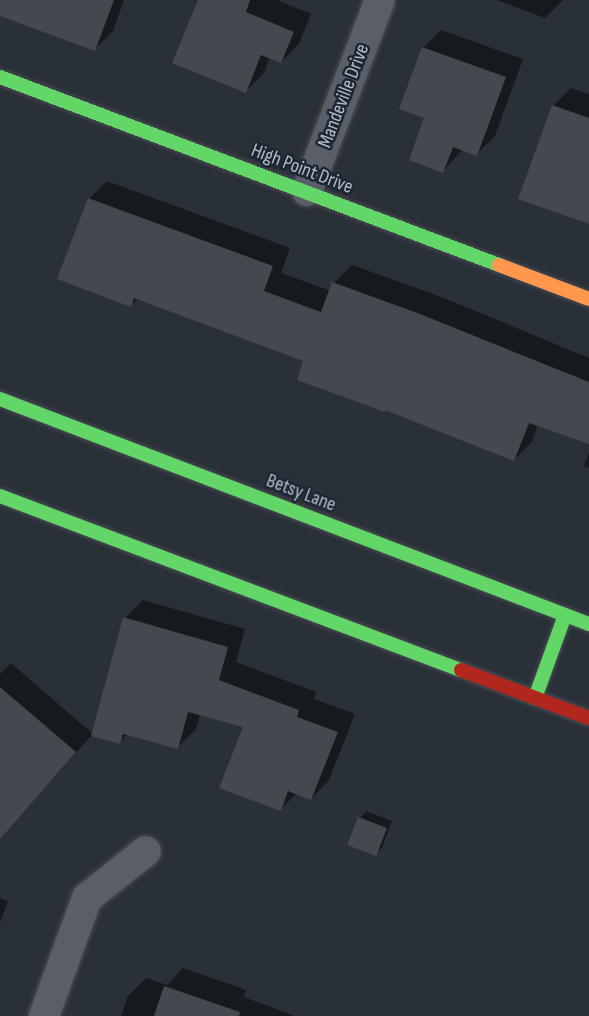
<!DOCTYPE html>
<html>
<head>
<meta charset="utf-8">
<style>
  body { margin:0 }
  #map { position:relative; width:589px; height:1016px; overflow:hidden; background:#2a3038; font-family:"Sofia Sans Condensed",sans-serif }
  div>[style] { position:absolute }
  [style*='--x'] { left:calc(var(--x)*1px); top:calc(var(--y)*1px); width:calc(var(--w)*1px); rotate:calc(var(--a)*1deg) }
  .shadow>* { inset:0; background:#0007 }
  .building>* { inset:0; background:#444950; transform-origin:0 0 }
  .roads { filter:drop-shadow(0 0 2px #484c53) drop-shadow(0 0 2px #484c53) }
  .street>* { height:30px; margin:-15px; padding:0 15px; transform-origin:15px; border-radius:15px; background:#5a5e66 }
  .fast>* { height:14px; margin:-7px; padding:0 7px; transform-origin:7px; border-radius:7px; background:#63d668 }
  .slow>* { height:14px; margin:-7px; padding:0 7px; transform-origin:7px; border-radius:7px; background:#ff974d }
  .jam>* { height:14px; margin:-7px; padding:0 7px; transform-origin:7px; border-radius:7px; background:#b3261e }
  span { translate:-50% -50%; white-space:nowrap; text-align:center; line-height:1.15; -webkit-text-stroke:5px #1d2633; paint-order:stroke }
  .street-label { font-size:20px; color:#b4bcc9 }
</style>
</head>
<body>
<div id="map">
  <div class="shadow">
    <i style="clip-path:polygon(8px 0,124px 0,113px 31px,95px 49px)"></i>
    <i style="clip-path:polygon(200px 0,277px 0,311px 14px,299px 44px,281px 62px,270px 57px,264px 73px,246px 91px)"></i>
    <i style="clip-path:polygon(497px 0,563px 0,545px 18px)"></i>
    <i style="clip-path:polygon(441px 30px,523px 59px,495px 136px,477px 154px,463px 149px,443px 171px,426px 117px,423px 48px)"></i>
    <i style="clip-path:polygon(571px 88px,589px 94px,589px 222px,553px 106px)"></i>
    <i style="clip-path:polygon(107px 181px,290px 248px,281px 273px,331px 291px,334px 283px,352px 265px,439px 296px,589px 358px,589px 443px,538px 424px,532px 442px,514px 460px,305px 361px,138px 298px,131px 305px,89px 199px)"></i>
    <i style="clip-path:polygon(589px 452px,589px 468px,584px 466px)"></i>
    <i style="clip-path:polygon(143px 600px,245px 629px,236px 662px,316px 692px,314px 699px,355px 714px,329px 780px,311px 799px,297px 793px,281px 809px,245px 726px,200px 714px,196px 729px,178px 747px,128px 734px,119px 742px,92px 735px,3px 834px,0 831px,0 674px,11px 663px,93px 734px,125px 618px)"></i>
    <i style="clip-path:polygon(366px 811px,392px 821px,382px 848px,375px 854px,360px 818px)"></i>
    <i style="clip-path:polygon(0 898px,8px 901px,0 923px)"></i>
    <i style="clip-path:polygon(183px 968px,246px 990px,244px 997px,295px 1016px,121px 1016px,128px 996px,146px 978px,167px 985px)"></i>
  </div>
  <div class="building">
    <i style="clip-path:polygon(0 0,114px 0,95px 51px,0 16px)"></i>
    <i style="clip-path:polygon(198px 0,250px 0,246px 12px,294px 32px,281px 63px,261px 55px,246px 93px,172px 63px)"></i>
    <i style="clip-path:polygon(422px 47px,506px 77px,477px 156px,453px 147px,443px 173px,409px 160px,424px 118px,399px 109px)"></i>
    <i style="clip-path:polygon(552px 105px,589px 118px,589px 224px,518px 199px)"></i>
    <i style="clip-path:polygon(88px 198px,273px 266px,264px 291px,321px 312px,332px 282px,420px 314px,589px 382px,589px 444px,529px 423px,514px 461px,385px 410px,385px 412px,297px 380px,303px 361px,134px 298px,131px 307px,57px 279px)"></i>
    <i style="clip-path:polygon(123px 617px,228px 647px,219px 680px,299px 710px,297px 717px,338px 732px,311px 800px,288px 791px,281px 811px,219px 788px,243px 727px,188px 712px,178px 749px,123px 734px,120px 744px,91px 736px)"></i>
    <i style="clip-path:polygon(0 687px,76px 752px,0 839px)"></i>
    <i style="left:358px;top:817px;width:31px;height:30px;rotate:21deg"></i>
    <i style="clip-path:polygon(164px 986px,240px 1012px,239px 1016px,154px 1016px)"></i>
  </div>
  <div class="roads">
    <div class="street">
      <i style="--x:307;--y:191;--w:204;--a:-69.1"></i>
      <i style="--x:44;--y:1016;--w:126;--a:-70"></i>
      <i style="--x:87;--y:898;--w:75;--a:-38.5"></i>
    </div>
    <div class="fast">
      <i style="--x:0;--y:77;--w:533;--a:20.64"></i>
      <i style="--x:0;--y:399;--w:631;--a:20.91"></i>
      <i style="--x:0;--y:496;--w:493;--a:20.7"></i>
      <i style="--x:535;--y:698;--w:88;--a:-70.1"></i>
    </div>
    <div class="slow">
      <i style="--x:499;--y:265;--w:96;--a:20.7"></i>
    </div>
    <div class="jam">
      <i style="--x:461;--y:670;--w:137;--a:20.6"></i>
    </div>
  </div>
  <div class="street-label">
    <span style="left:344px;top:96px;rotate:-69deg">Mandeville Drive</span>
    <span style="left:302px;top:169px;rotate:21deg">High Point Drive</span>
    <span style="left:301px;top:493px;rotate:21deg">Betsy Lane</span>
  </div>
</div>
</body>
</html>
